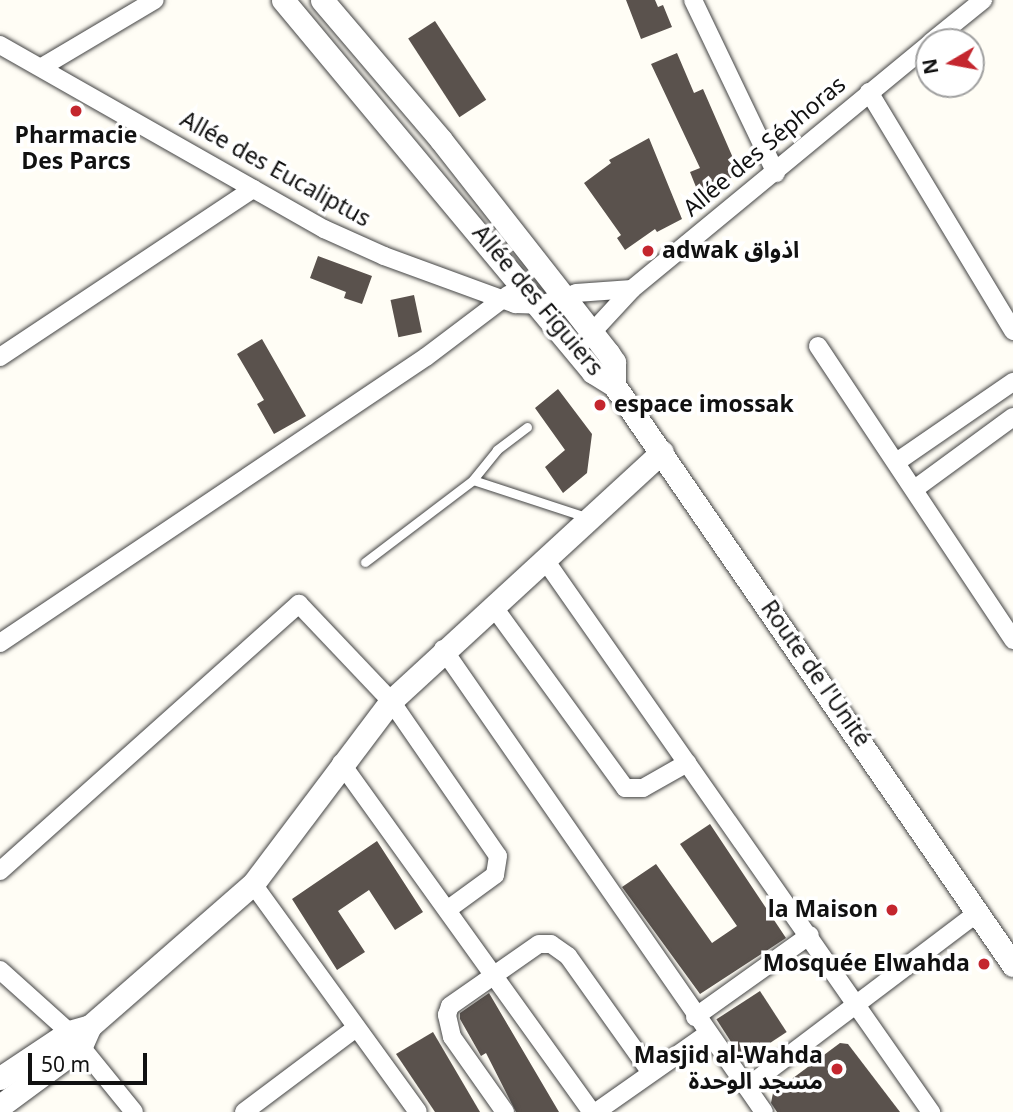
<!DOCTYPE html>
<html>
<head>
<meta charset="utf-8">
<style>
  body { margin:0 }
  #map { position:relative; width:1013px; height:1112px; overflow:hidden; background:#fffdf5; font-family:Georgia,"Noto Sans Arabic",serif }
  div>[style] { position:absolute }
  [style*='--x'] { left:calc(var(--x)*1px); top:calc(var(--y)*1px); width:calc(var(--w)*1px); rotate:calc(var(--a)*1deg) }
  .building>* { inset:0; background:#5a524d; transform-origin:0 0 }
  .roads { filter:drop-shadow(0 0 2px #444) drop-shadow(0 0 2px #444) }
  .service>* { height:9px; margin:-4.5px; padding:0 4.5px; transform-origin:4.5px; border-radius:4.5px; background:#fff }
  .minor>* { height:18px; margin:-9px; padding:0 9px; transform-origin:9px; border-radius:9px; background:#fff }
  .tertiary>* { height:23px; margin:-11.5px; padding:0 11.5px; transform-origin:11.5px; border-radius:11.5px; background:#fff }
  .dots>* { width:19px; height:19px; translate:-50% -50%; box-sizing:border-box; border:4px solid #fff; border-radius:50% }
  span { translate:-50% -50%; white-space:nowrap; text-align:center; line-height:1.15; -webkit-text-stroke:7px #fff; paint-order:stroke }
  .poi-label { font-size:23px; color:#111; font-weight:700 }
  .left { translate:0 -50%; text-align:left }
  .right { translate:-100% -50%; text-align:right }
  .street-label { font-size:23px; color:#111 }
  .north { position:absolute; left:915px; top:28px; width:70px; height:70px; box-sizing:border-box; background:#fff; border:2px solid #a0a0a0; border-radius:50%; rotate:260deg; font-size:19px; font-weight:700; line-height:28px; text-align:center; color:#111 }
  .north::after { content:''; display:block; margin:auto; width:24px; height:32px; background:#c4262e; clip-path:polygon(50% 0,100% 100%,50% 72%,0 100%) }
  .scale { position:absolute; left:28px; top:1053px; width:119px; height:32px; box-sizing:border-box; border:4px solid #111; border-top:0; padding-left:9px; font-size:21px; line-height:24px; white-space:nowrap; color:#111; -webkit-text-stroke:5px #fff; paint-order:stroke }
</style>
</head>
<body>
<div id="map">
  <div class="building">
    <i style="clip-path:polygon(626px 0,655px 0,658px 7px,663px 5px,672px 27px,641px 39px)"></i>
    <i style="left:435px;top:21px;width:94px;height:32px;rotate:57deg"></i>
    <i style="clip-path:polygon(677px 53px,694px 93px,703px 89px,740px 174px,698px 192px,690px 172px,700px 168px,651px 64px)"></i>
    <i style="clip-path:polygon(649px 138px,682px 219px,657px 232px,655px 229px,625px 250px,617px 238px,621px 235px,584px 183px,611px 163px,609px 160px)"></i>
    <i style="clip-path:polygon(318px 256px,372px 276px,362px 304px,344px 298px,346px 292px,310px 278px)"></i>
    <i style="left:414px;top:295px;width:38px;height:24px;rotate:78deg"></i>
    <i style="clip-path:polygon(262px 339px,306px 416px,274px 434px,257px 404px,264px 400px,237px 354px)"></i>
    <i style="clip-path:polygon(558px 389px,592px 434px,587px 473px,563px 493px,545px 467px,565px 450px,535px 408px)"></i>
    <i style="clip-path:polygon(710px 824px,786px 938px,700px 994px,622px 887px,656px 864px,712px 943px,737px 926px,680px 844px)"></i>
    <i style="clip-path:polygon(377px 841px,423px 912px,395px 930px,369px 890px,338px 911px,365px 952px,337px 970px,292px 899px)"></i>
    <i style="left:760px;top:991px;width:49px;height:52px;rotate:57deg"></i>
    <i style="clip-path:polygon(489px 993px,559px 1112px,516px 1112px,486px 1053px,481px 1056px,460px 1019px,460px 1013px)"></i>
    <i style="clip-path:polygon(433px 1032px,480px 1112px,435px 1112px,396px 1054px)"></i>
    <i style="clip-path:polygon(840px 1043px,848px 1044px,900px 1112px,777px 1112px,771px 1103px,773px 1093px)"></i>
  </div>
  <div class="roads">
    <div class="service">
      <i style="--x:527;--y:427;--w:38;--a:143"></i>
      <i style="--x:497;--y:450;--w:38;--a:129"></i>
      <i style="--x:473;--y:480;--w:122;--a:18.1"></i>
      <i style="--x:365;--y:562;--w:136;--a:-37.2"></i>
    </div>
    <div class="minor">
      <i style="--x:693;--y:0;--w:192;--a:64.4"></i>
      <i style="--x:931;--y:42;--w:67;--a:-38.9"></i>
      <i style="--x:0;--y:45;--w:373;--a:29.6"></i>
      <i style="--x:324;--y:229;--w:66;--a:24.2"></i>
      <i style="--x:384;--y:256;--w:140;--a:20.1"></i>
      <i style="--x:515;--y:304;--w:25;--a:2"></i>
      <i style="--x:540;--y:305;--w:38;--a:-18"></i>
      <i style="--x:576;--y:293;--w:56;--a:-4.1"></i>
      <i style="--x:42;--y:67;--w:131;--a:-30.7"></i>
      <i style="--x:869;--y:92;--w:279;--a:58.9"></i>
      <i style="--x:585;--y:340;--w:69;--a:-47.3"></i>
      <i style="--x:632;--y:289;--w:385;--a:-39.5"></i>
      <i style="--x:818;--y:346;--w:353;--a:56.4"></i>
      <i style="--x:0;--y:357;--w:304;--a:-33.6"></i>
      <i style="--x:898;--y:461;--w:140;--a:-34.5"></i>
      <i style="--x:916;--y:488;--w:120;--a:-36.2"></i>
      <i style="--x:545;--y:560;--w:674;--a:55.04"></i>
      <i style="--x:493;--y:606;--w:225;--a:54"></i>
      <i style="--x:625;--y:788;--w:18;--a:0"></i>
      <i style="--x:643;--y:788;--w:51;--a:-29.6"></i>
      <i style="--x:0;--y:643;--w:513;--a:-33.88"></i>
      <i style="--x:426;--y:357;--w:103;--a:-37.1"></i>
      <i style="--x:443;--y:649;--w:563;--a:55.27"></i>
      <i style="--x:341;--y:763;--w:430;--a:54.3"></i>
      <i style="--x:0;--y:871;--w:401;--a:-41.8"></i>
      <i style="--x:299;--y:604;--w:134;--a:46.5"></i>
      <i style="--x:391;--y:701;--w:188;--a:55.4"></i>
      <i style="--x:498;--y:856;--w:19;--a:99"></i>
      <i style="--x:495;--y:875;--w:59;--a:143.9"></i>
      <i style="--x:253;--y:884;--w:281;--a:54.1"></i>
      <i style="--x:0;--y:970;--w:93;--a:41.9"></i>
      <i style="--x:69;--y:1032;--w:103;--a:50.9"></i>
      <i style="--x:695;--y:1017;--w:141;--a:-35.5"></i>
      <i style="--x:747;--y:1087;--w:287;--a:-37.1"></i>
      <i style="--x:244;--y:1112;--w:140;--a:-36.9"></i>
      <i style="--x:505;--y:1112;--w:92;--a:-125.2"></i>
      <i style="--x:452;--y:1037;--w:23;--a:-103"></i>
      <i style="--x:447;--y:1015;--w:9;--a:-72"></i>
      <i style="--x:450;--y:1006;--w:108;--a:-34.9"></i>
      <i style="--x:539;--y:944;--w:12;--a:0"></i>
      <i style="--x:551;--y:944;--w:21;--a:35"></i>
      <i style="--x:568;--y:956;--w:143;--a:54.6"></i>
      <i style="--x:596;--y:1112;--w:136;--a:-35.1"></i>
    </div>
    <div class="tertiary">
      <i style="--x:283;--y:0;--w:484;--a:50.2"></i>
      <i style="--x:593;--y:372;--w:25;--a:32"></i>
      <i style="--x:614;--y:385;--w:704;--a:55.47"></i>
      <i style="--x:322;--y:0;--w:184;--a:49.6"></i>
      <i style="--x:441;--y:140;--w:271;--a:51.9"></i>
      <i style="--x:608;--y:353;--w:11;--a:56"></i>
      <i style="--x:614;--y:362;--w:23;--a:90"></i>
      <i style="--x:0;--y:1078;--w:83;--a:-33.7"></i>
      <i style="--x:69;--y:1032;--w:22;--a:-16"></i>
      <i style="--x:0;--y:1106;--w:101;--a:-36.5"></i>
      <i style="--x:81;--y:1046;--w:22;--a:-66"></i>
      <i style="--x:90;--y:1026;--w:216;--a:-41.1"></i>
      <i style="--x:253;--y:884;--w:229;--a:-53"></i>
      <i style="--x:391;--y:701;--w:368;--a:-42.6"></i>
    </div>
  </div>
  <div class="dots">
    <i style="left:76px;top:111px;background:#c4262e"></i>
    <i style="left:648px;top:251px;background:#c4262e"></i>
    <i style="left:600px;top:405px;background:#c4262e"></i>
    <i style="left:892px;top:910px;background:#c4262e"></i>
    <i style="left:984px;top:964px;background:#c4262e"></i>
    <i style="left:837px;top:1069px;background:#c4262e"></i>
  </div>
  <div class="poi-label">
    <span style="left:76px;top:149px">Pharmacie<br>Des Parcs</span>
    <span class="left" style="left:662px;top:251px">adwak اذواق</span>
    <span class="left" style="left:614px;top:405px">espace imossak</span>
    <span class="right" style="left:878px;top:910px">la Maison</span>
    <span class="right" style="left:970px;top:964px">Mosquée Elwahda</span>
    <span class="right" style="left:823px;top:1069px">Masjid al-Wahda<br>مسجد الوحدة</span>
  </div>
  <div class="street-label">
    <span style="left:765px;top:147px;rotate:-40deg">Allée des Séphoras</span>
    <span style="left:275px;top:170px;rotate:29deg">Allée des Eucaliptus</span>
    <span style="left:537px;top:301px;rotate:50deg">Allée des Figuiers</span>
    <span style="left:815px;top:674px;rotate:55deg">Route de l'Unité</span>
  </div>
  <div class="north">N</div>
  <div class="scale">50 m</div>
</div>
</body>
</html>
